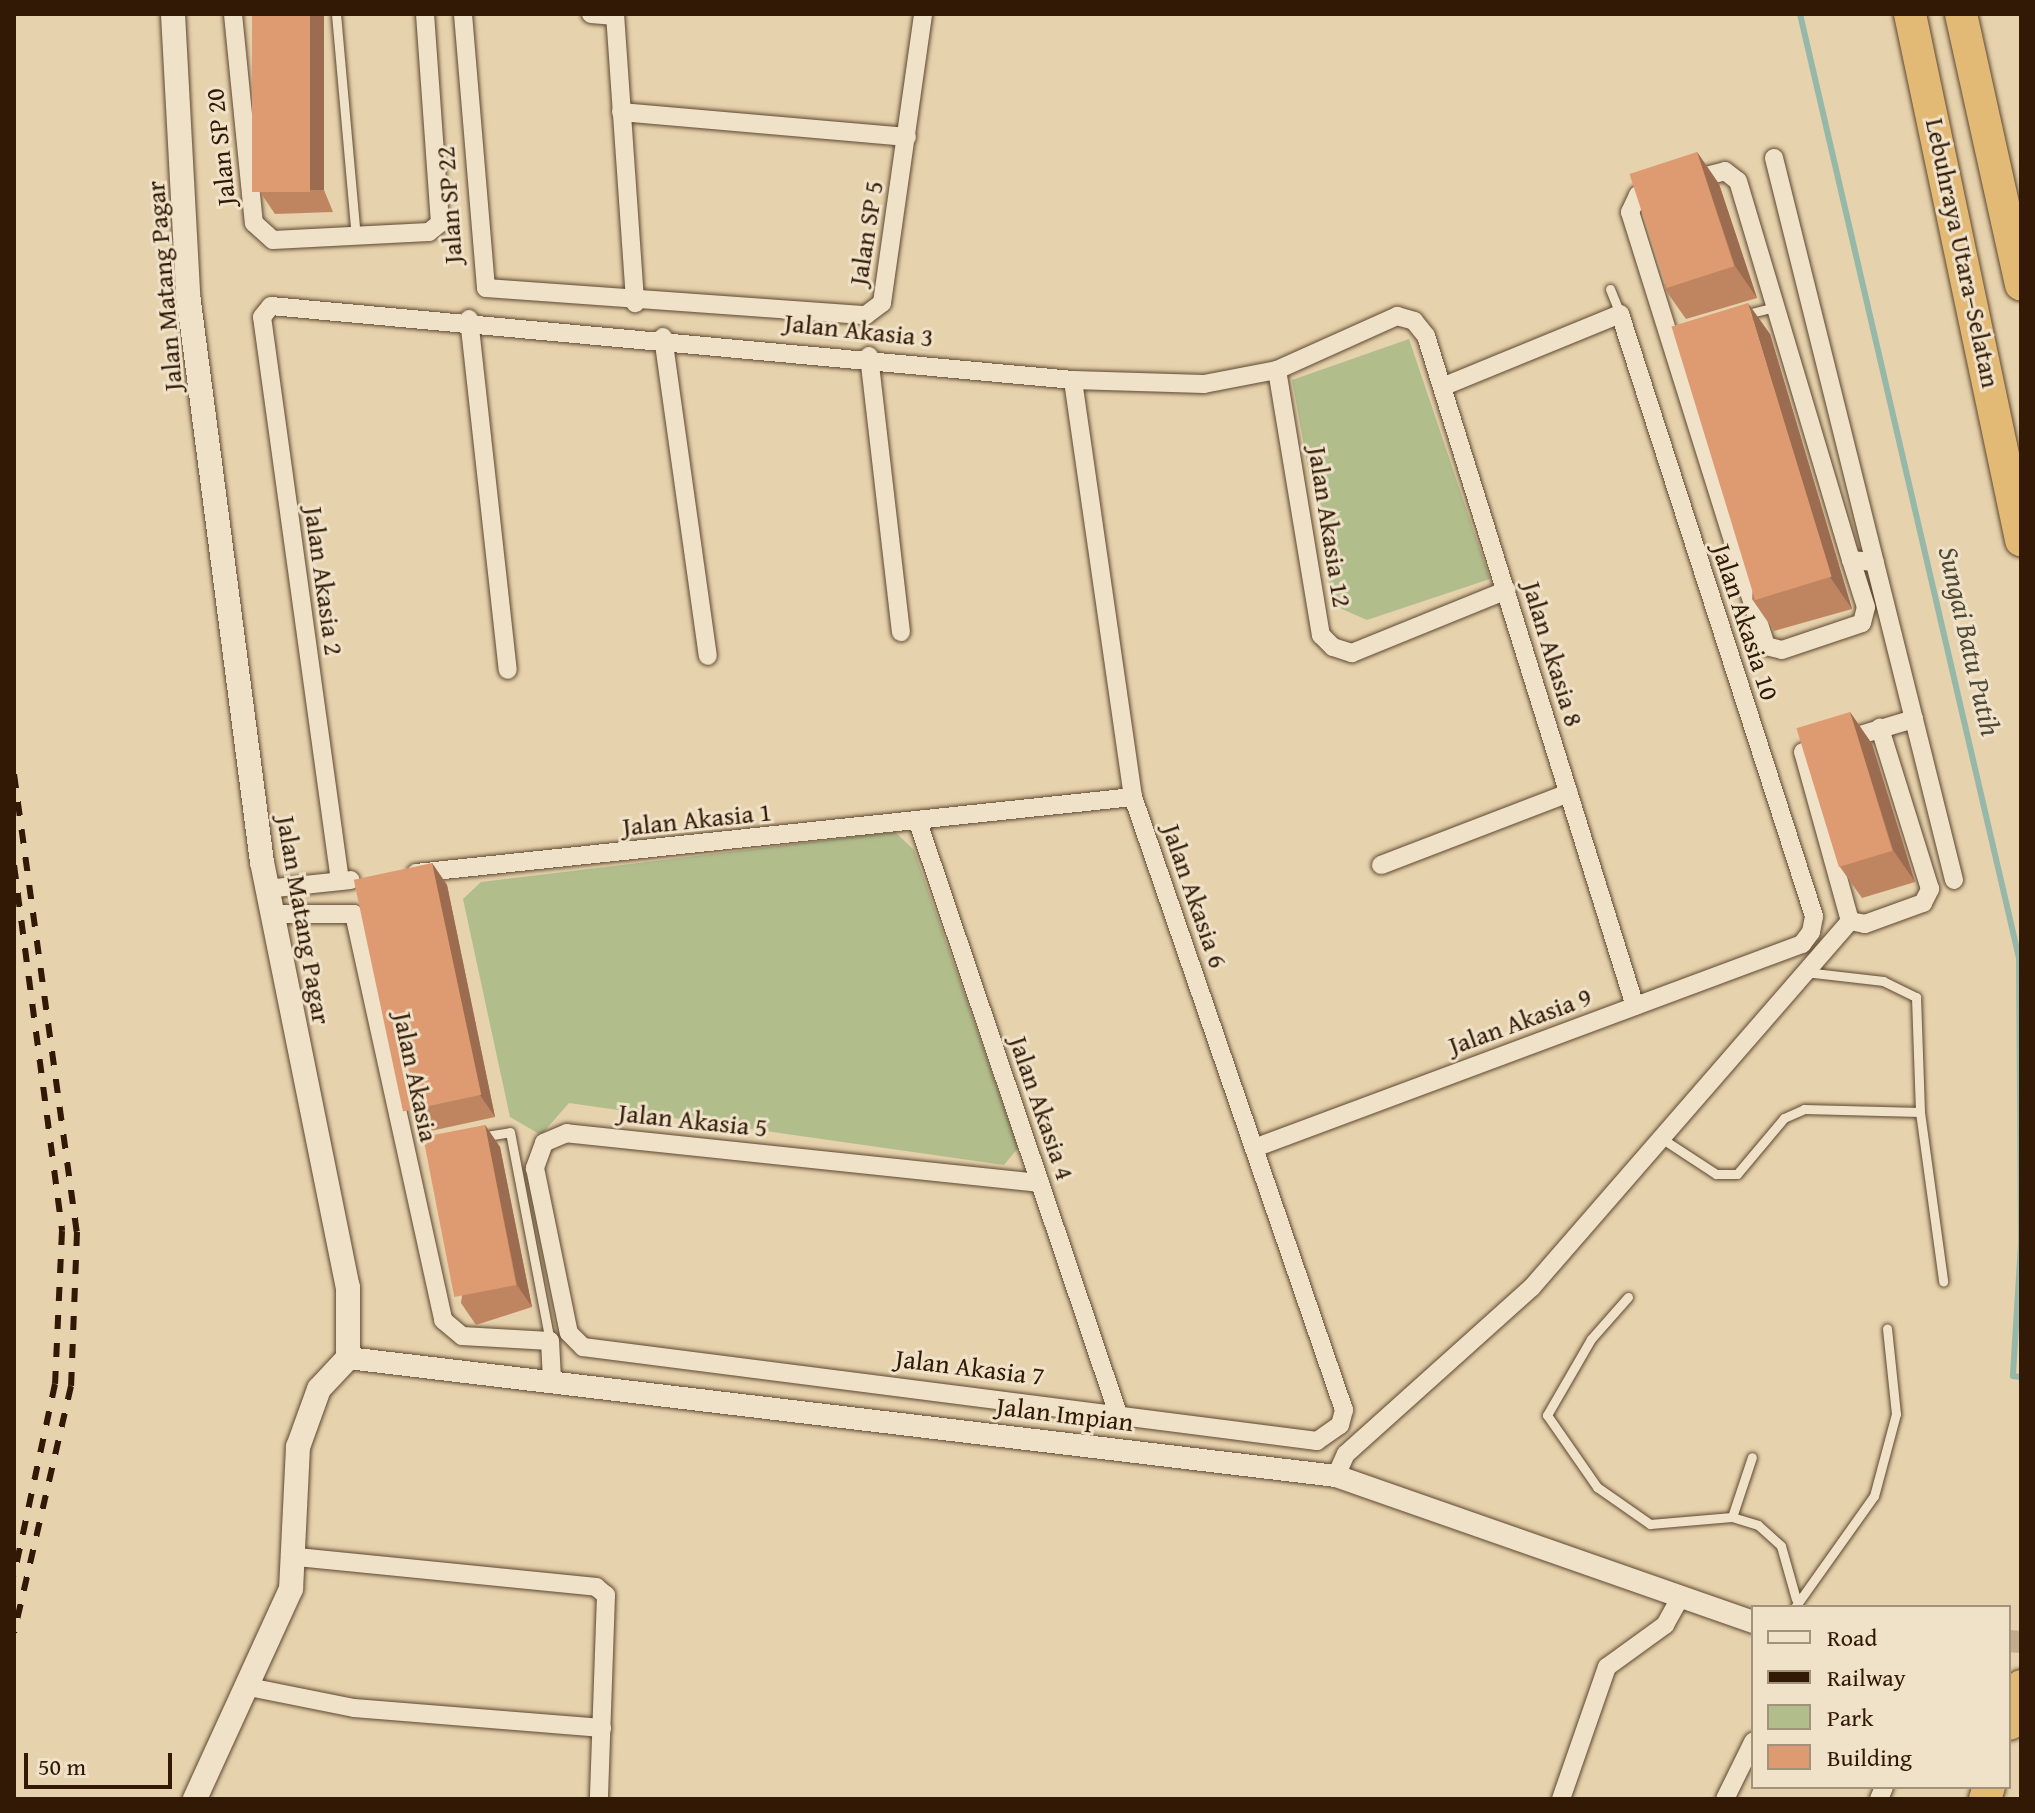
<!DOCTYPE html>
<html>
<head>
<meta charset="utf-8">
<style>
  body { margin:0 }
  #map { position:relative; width:2035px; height:1813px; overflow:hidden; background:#e6d2ac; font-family:"Gentium Book Plus",serif }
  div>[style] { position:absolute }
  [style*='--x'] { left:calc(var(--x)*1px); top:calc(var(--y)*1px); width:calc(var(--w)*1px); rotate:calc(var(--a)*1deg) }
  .green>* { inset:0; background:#b2bd8c }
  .stream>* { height:6px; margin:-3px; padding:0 3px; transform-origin:3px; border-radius:3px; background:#96b8a9 }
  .tertiary-tunnel>* { height:22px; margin-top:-11px; transform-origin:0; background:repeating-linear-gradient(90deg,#c2ad8b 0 22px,transparent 0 33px) }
  .roads { filter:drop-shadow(0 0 2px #5e4730) drop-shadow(0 0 2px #5e4730) }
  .service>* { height:9px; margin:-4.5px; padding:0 4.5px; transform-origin:4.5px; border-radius:4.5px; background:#efe2c9 }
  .minor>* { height:18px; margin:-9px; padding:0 9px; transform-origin:9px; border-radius:9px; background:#efe2c9 }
  .tertiary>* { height:22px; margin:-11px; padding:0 11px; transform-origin:11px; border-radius:11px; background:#efe2c9 }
  .secondary>* { height:24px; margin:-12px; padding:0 12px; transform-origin:12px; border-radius:12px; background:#efe2c9 }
  .motorway>* { height:32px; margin:-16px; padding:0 16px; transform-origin:16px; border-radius:16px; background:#e3b976 }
  .rail>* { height:6px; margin-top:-3px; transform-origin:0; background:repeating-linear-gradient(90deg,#311906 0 14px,transparent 0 28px) }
  .wall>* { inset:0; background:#bf8561 }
  .shaded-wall>* { inset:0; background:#9b6c4f; transform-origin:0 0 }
  .building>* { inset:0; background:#de9b71; transform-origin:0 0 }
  span { translate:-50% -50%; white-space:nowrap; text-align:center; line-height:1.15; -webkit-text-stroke:6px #efe2c9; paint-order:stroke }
  .street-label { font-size:26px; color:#311906 }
  .water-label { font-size:28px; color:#4f4937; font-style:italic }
  .frame { position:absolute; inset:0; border:16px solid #311906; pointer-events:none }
  .legend { position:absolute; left:1751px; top:1605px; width:260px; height:184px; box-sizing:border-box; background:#efe2c9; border:2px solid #a3927b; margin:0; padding:10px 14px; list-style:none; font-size:24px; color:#311906 }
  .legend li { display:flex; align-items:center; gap:16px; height:40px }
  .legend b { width:40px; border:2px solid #a3927b }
  .scale { position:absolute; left:24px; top:1753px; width:148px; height:36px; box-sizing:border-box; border:4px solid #311906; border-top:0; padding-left:10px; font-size:24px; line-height:28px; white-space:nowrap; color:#311906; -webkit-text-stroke:6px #efe2c9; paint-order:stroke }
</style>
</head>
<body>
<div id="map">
  <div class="green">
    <i style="clip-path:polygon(1409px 339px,1490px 579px,1367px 620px,1333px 605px,1292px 380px)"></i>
    <i style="clip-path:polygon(895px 832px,914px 850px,1018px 1148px,1004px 1165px,569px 1103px,541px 1135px,510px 1117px,463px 899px,481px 882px)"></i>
  </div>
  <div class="stream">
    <i style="--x:1800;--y:14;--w:969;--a:76.94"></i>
    <i style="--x:2019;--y:958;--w:286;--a:89.6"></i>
    <i style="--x:2021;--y:1244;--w:132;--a:93.5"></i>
    <i style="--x:2013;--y:1376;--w:8;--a:7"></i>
  </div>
  <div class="tertiary-tunnel">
    <i style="--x:2009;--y:1641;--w:12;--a:5"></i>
  </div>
  <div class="roads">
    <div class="service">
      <i style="--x:336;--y:14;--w:224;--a:84.9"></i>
      <i style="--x:1610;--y:289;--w:27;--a:68"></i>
      <i style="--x:1743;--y:315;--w:32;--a:-14"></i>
      <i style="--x:1805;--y:972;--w:79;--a:6.6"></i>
      <i style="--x:1883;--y:981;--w:37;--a:26"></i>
      <i style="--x:1916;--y:997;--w:115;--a:88"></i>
      <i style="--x:1920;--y:1112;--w:171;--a:82.2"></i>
      <i style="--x:480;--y:1137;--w:30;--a:-9"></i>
      <i style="--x:510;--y:1132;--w:213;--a:79.2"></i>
      <i style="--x:1661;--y:1138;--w:66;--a:33.2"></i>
      <i style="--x:1716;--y:1174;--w:21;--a:0"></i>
      <i style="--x:1737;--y:1174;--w:73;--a:-50"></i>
      <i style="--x:1784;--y:1118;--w:22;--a:-24"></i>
      <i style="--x:1804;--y:1109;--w:116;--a:1.5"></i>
      <i style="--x:1628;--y:1297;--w:56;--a:131.4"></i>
      <i style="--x:1591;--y:1339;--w:88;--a:120.1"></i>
      <i style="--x:1547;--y:1415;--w:88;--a:55.2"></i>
      <i style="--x:1597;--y:1487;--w:65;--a:34.9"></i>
      <i style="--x:1650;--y:1524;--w:82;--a:-4.9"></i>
      <i style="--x:1732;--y:1517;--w:27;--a:17"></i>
      <i style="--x:1758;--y:1525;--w:31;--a:42"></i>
      <i style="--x:1781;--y:1546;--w:55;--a:74.2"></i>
      <i style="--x:1732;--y:1517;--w:63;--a:-71.6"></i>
      <i style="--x:1795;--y:1607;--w:136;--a:-54.6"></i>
      <i style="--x:1874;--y:1496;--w:85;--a:-75"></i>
      <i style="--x:1896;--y:1414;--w:86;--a:-96"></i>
    </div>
    <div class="minor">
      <i style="--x:233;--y:14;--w:210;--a:84.3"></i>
      <i style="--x:254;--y:223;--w:25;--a:42"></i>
      <i style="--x:273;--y:240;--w:156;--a:-2.9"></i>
      <i style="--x:429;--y:232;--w:14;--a:-39"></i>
      <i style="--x:440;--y:223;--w:210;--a:-94.1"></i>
      <i style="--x:463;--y:14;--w:275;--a:85.2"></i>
      <i style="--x:486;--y:288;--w:381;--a:4.1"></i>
      <i style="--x:866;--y:315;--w:20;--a:-37"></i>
      <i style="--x:882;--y:303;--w:292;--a:-81.9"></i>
      <i style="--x:591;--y:14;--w:24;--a:5"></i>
      <i style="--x:615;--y:14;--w:290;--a:86"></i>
      <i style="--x:621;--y:112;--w:287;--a:5"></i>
      <i style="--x:1774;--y:158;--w:744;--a:76"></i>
      <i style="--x:1690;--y:180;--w:36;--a:-14"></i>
      <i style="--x:1725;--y:171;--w:16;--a:38"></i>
      <i style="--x:1738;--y:181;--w:395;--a:73.4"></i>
      <i style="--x:1851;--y:560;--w:24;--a:5"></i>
      <i style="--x:1658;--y:189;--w:21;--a:163"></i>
      <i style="--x:1638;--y:195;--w:19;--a:115"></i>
      <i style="--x:1630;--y:212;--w:455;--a:72.6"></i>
      <i style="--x:1766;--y:646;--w:16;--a:14"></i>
      <i style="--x:1782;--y:650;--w:84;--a:-18.6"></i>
      <i style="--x:1862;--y:623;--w:16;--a:-76"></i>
      <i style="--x:1866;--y:607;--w:49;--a:-107.7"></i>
      <i style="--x:469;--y:319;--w:353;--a:83.7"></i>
      <i style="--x:663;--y:337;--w:322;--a:82"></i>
      <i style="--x:869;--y:356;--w:278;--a:83.4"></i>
      <i style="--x:1277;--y:370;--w:269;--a:80.6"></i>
      <i style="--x:1321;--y:635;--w:17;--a:45"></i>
      <i style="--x:1333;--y:647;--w:20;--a:18"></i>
      <i style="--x:1352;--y:653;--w:167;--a:-22.1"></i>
      <i style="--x:918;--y:822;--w:622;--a:71.33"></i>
      <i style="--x:1381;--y:865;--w:201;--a:-21"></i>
      <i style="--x:416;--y:873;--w:721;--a:-6.05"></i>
      <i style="--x:340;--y:881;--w:569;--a:-97.87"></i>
      <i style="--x:262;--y:317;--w:14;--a:-51"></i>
      <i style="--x:271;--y:306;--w:805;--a:5.27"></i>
      <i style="--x:1073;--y:380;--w:131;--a:1.7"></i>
      <i style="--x:1204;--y:384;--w:74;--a:-10.9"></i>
      <i style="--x:1277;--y:370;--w:132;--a:-24.2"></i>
      <i style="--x:1397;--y:316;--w:18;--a:16"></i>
      <i style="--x:1414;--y:321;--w:19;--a:51"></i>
      <i style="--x:1426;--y:336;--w:702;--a:72.68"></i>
      <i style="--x:266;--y:889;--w:85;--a:-6"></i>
      <i style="--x:271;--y:914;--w:83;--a:0"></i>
      <i style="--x:354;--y:914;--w:416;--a:77.6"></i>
      <i style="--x:443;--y:1320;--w:25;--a:40"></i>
      <i style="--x:462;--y:1336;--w:88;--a:3.3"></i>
      <i style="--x:550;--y:1341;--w:37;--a:87"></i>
      <i style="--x:1850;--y:921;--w:15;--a:11"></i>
      <i style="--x:1865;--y:924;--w:62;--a:-19.9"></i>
      <i style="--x:1923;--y:903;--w:16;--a:-63"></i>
      <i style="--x:1930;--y:889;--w:169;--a:-107.3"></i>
      <i style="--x:1257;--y:1147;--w:582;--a:-20.43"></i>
      <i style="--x:1802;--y:944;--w:15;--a:-53"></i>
      <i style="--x:1811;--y:932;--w:16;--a:-79"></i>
      <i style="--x:1814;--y:916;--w:632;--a:-107.86"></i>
      <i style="--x:1620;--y:314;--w:192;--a:157.7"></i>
      <i style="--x:1040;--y:1183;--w:476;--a:-174"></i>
      <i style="--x:567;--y:1133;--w:25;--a:157"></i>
      <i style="--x:544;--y:1143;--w:27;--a:110"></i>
      <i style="--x:535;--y:1168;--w:168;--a:78.4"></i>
      <i style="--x:569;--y:1333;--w:20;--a:45"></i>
      <i style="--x:583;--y:1347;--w:740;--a:7.3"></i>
      <i style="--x:1317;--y:1441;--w:28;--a:-35"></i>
      <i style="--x:1340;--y:1425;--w:16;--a:-75"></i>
      <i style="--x:1344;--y:1410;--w:648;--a:-108.99"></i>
      <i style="--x:1133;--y:797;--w:421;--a:-98.2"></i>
      <i style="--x:1336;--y:1476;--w:24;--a:-66"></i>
      <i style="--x:1346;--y:1454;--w:250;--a:-41.9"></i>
      <i style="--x:1532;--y:1287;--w:485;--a:-49"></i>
      <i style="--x:1850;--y:921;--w:175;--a:-105.5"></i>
      <i style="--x:1803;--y:752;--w:116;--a:-16.6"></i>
      <i style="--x:297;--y:1557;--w:301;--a:5.7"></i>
      <i style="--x:596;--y:1587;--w:13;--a:39"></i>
      <i style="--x:606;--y:1595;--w:204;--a:92"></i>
      <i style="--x:249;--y:1687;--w:107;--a:11.3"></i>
      <i style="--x:354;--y:1708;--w:249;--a:4.6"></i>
      <i style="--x:1561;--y:1799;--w:140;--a:-70.8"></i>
      <i style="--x:1607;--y:1667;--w:72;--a:-35.9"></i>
      <i style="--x:1665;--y:1625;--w:31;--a:-61"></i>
      <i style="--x:1725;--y:1799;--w:64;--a:-63.8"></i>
      <i style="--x:1879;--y:1799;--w:13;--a:-67"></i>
    </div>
    <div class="tertiary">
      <i style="--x:348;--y:1358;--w:995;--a:6.81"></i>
      <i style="--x:1336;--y:1476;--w:442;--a:19.3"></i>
    </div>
    <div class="secondary">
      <i style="--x:173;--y:14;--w:280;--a:86.9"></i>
      <i style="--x:188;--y:294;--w:573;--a:82.58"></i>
      <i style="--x:262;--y:862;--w:434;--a:78.6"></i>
      <i style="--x:348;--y:1287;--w:71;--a:90"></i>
      <i style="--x:348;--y:1358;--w:42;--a:133.1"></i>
      <i style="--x:319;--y:1389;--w:62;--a:109.9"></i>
      <i style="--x:298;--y:1447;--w:142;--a:92.8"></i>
      <i style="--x:291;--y:1589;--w:231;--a:114.6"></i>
    </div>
    <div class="motorway">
      <i style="--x:1910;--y:14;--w:538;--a:78.08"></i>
      <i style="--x:1961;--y:14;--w:277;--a:77.5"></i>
      <i style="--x:2009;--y:1724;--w:40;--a:-72"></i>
      <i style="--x:1985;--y:1799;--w:13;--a:-72"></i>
    </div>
  </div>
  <div class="rail">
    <i style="--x:14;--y:774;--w:462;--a:82.2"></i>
    <i style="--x:77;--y:1232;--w:154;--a:92.2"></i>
    <i style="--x:71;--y:1386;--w:253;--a:103"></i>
    <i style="--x:14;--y:865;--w:369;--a:82.5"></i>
    <i style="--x:62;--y:1231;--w:153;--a:92.6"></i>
    <i style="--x:55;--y:1384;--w:196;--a:102.1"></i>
  </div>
  <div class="wall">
    <i style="clip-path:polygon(252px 14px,333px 212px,275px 214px,260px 192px)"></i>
    <i style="clip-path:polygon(1697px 152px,1719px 184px,1757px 298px,1686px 319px,1664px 288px)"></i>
    <i style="clip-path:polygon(1770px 334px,1852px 609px,1774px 631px,1752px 599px)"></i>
    <i style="clip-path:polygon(1850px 712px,1872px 744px,1915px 882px,1862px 898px,1840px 867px)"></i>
    <i style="clip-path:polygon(432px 863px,447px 885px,495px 1117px,426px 1132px,411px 1110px)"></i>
    <i style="clip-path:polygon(485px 1125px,500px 1147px,532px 1307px,476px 1325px,461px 1303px)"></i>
  </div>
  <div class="shaded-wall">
    <i style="left:310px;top:14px;width:14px;height:176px"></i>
    <i style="clip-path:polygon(1697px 152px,1719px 184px,1757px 298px,1735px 266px)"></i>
    <i style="clip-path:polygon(1748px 303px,1770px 334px,1852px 609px,1830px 577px)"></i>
    <i style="clip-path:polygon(1850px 712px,1872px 744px,1915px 882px,1893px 850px)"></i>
    <i style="clip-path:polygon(432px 863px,447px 885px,495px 1117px,480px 1095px)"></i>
    <i style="clip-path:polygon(485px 1125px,500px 1147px,532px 1307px,517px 1285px)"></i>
  </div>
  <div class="building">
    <i style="left:252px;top:14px;width:58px;height:178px"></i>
    <i style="left:1697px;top:152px;width:120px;height:71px;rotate:72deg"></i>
    <i style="left:1748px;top:303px;width:286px;height:80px;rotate:73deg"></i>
    <i style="left:1850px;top:712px;width:145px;height:56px;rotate:73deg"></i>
    <i style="left:432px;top:863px;width:237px;height:80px;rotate:78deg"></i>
    <i style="left:485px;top:1125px;width:163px;height:63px;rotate:79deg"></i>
  </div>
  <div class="street-label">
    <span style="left:220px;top:147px;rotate:-96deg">Jalan SP 20</span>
    <span style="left:449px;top:205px;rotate:-94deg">Jalan SP 22</span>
    <span style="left:866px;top:233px;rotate:-81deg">Jalan SP 5</span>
    <span style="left:1963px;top:253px;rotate:78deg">Lebuhraya Utara–Selatan</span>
    <span style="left:164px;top:286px;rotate:-95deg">Jalan Matang Pagar</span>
    <span style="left:859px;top:330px;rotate:6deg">Jalan Akasia 3</span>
    <span style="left:1330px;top:527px;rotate:81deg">Jalan Akasia 12</span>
    <span style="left:324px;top:581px;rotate:82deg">Jalan Akasia 2</span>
    <span style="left:1746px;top:622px;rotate:72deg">Jalan Akasia 10</span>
    <span style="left:1553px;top:654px;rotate:73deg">Jalan Akasia 8</span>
    <span style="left:697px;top:819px;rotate:-6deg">Jalan Akasia 1</span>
    <span style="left:1195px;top:896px;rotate:71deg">Jalan Akasia 6</span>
    <span style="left:304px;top:920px;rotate:80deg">Jalan Matang Pagar</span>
    <span style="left:1520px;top:1021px;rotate:-20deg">Jalan Akasia 9</span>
    <span style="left:416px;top:1077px;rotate:78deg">Jalan Akasia</span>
    <span style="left:1042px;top:1108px;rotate:71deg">Jalan Akasia 4</span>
    <span style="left:693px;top:1120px;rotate:6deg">Jalan Akasia 5</span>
    <span style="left:970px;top:1367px;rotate:7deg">Jalan Akasia 7</span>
    <span style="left:1065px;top:1414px;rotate:7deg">Jalan Impian</span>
  </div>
  <div class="water-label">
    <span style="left:1970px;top:641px;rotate:77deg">Sungai Batu Putih</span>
  </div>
  <div class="frame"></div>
  <ul class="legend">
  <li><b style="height:10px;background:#efe2c9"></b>Road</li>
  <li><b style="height:10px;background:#311906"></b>Railway</li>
  <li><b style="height:22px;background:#b2bd8c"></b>Park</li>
  <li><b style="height:22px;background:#de9b71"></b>Building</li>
  </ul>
  <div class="scale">50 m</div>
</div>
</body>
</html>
